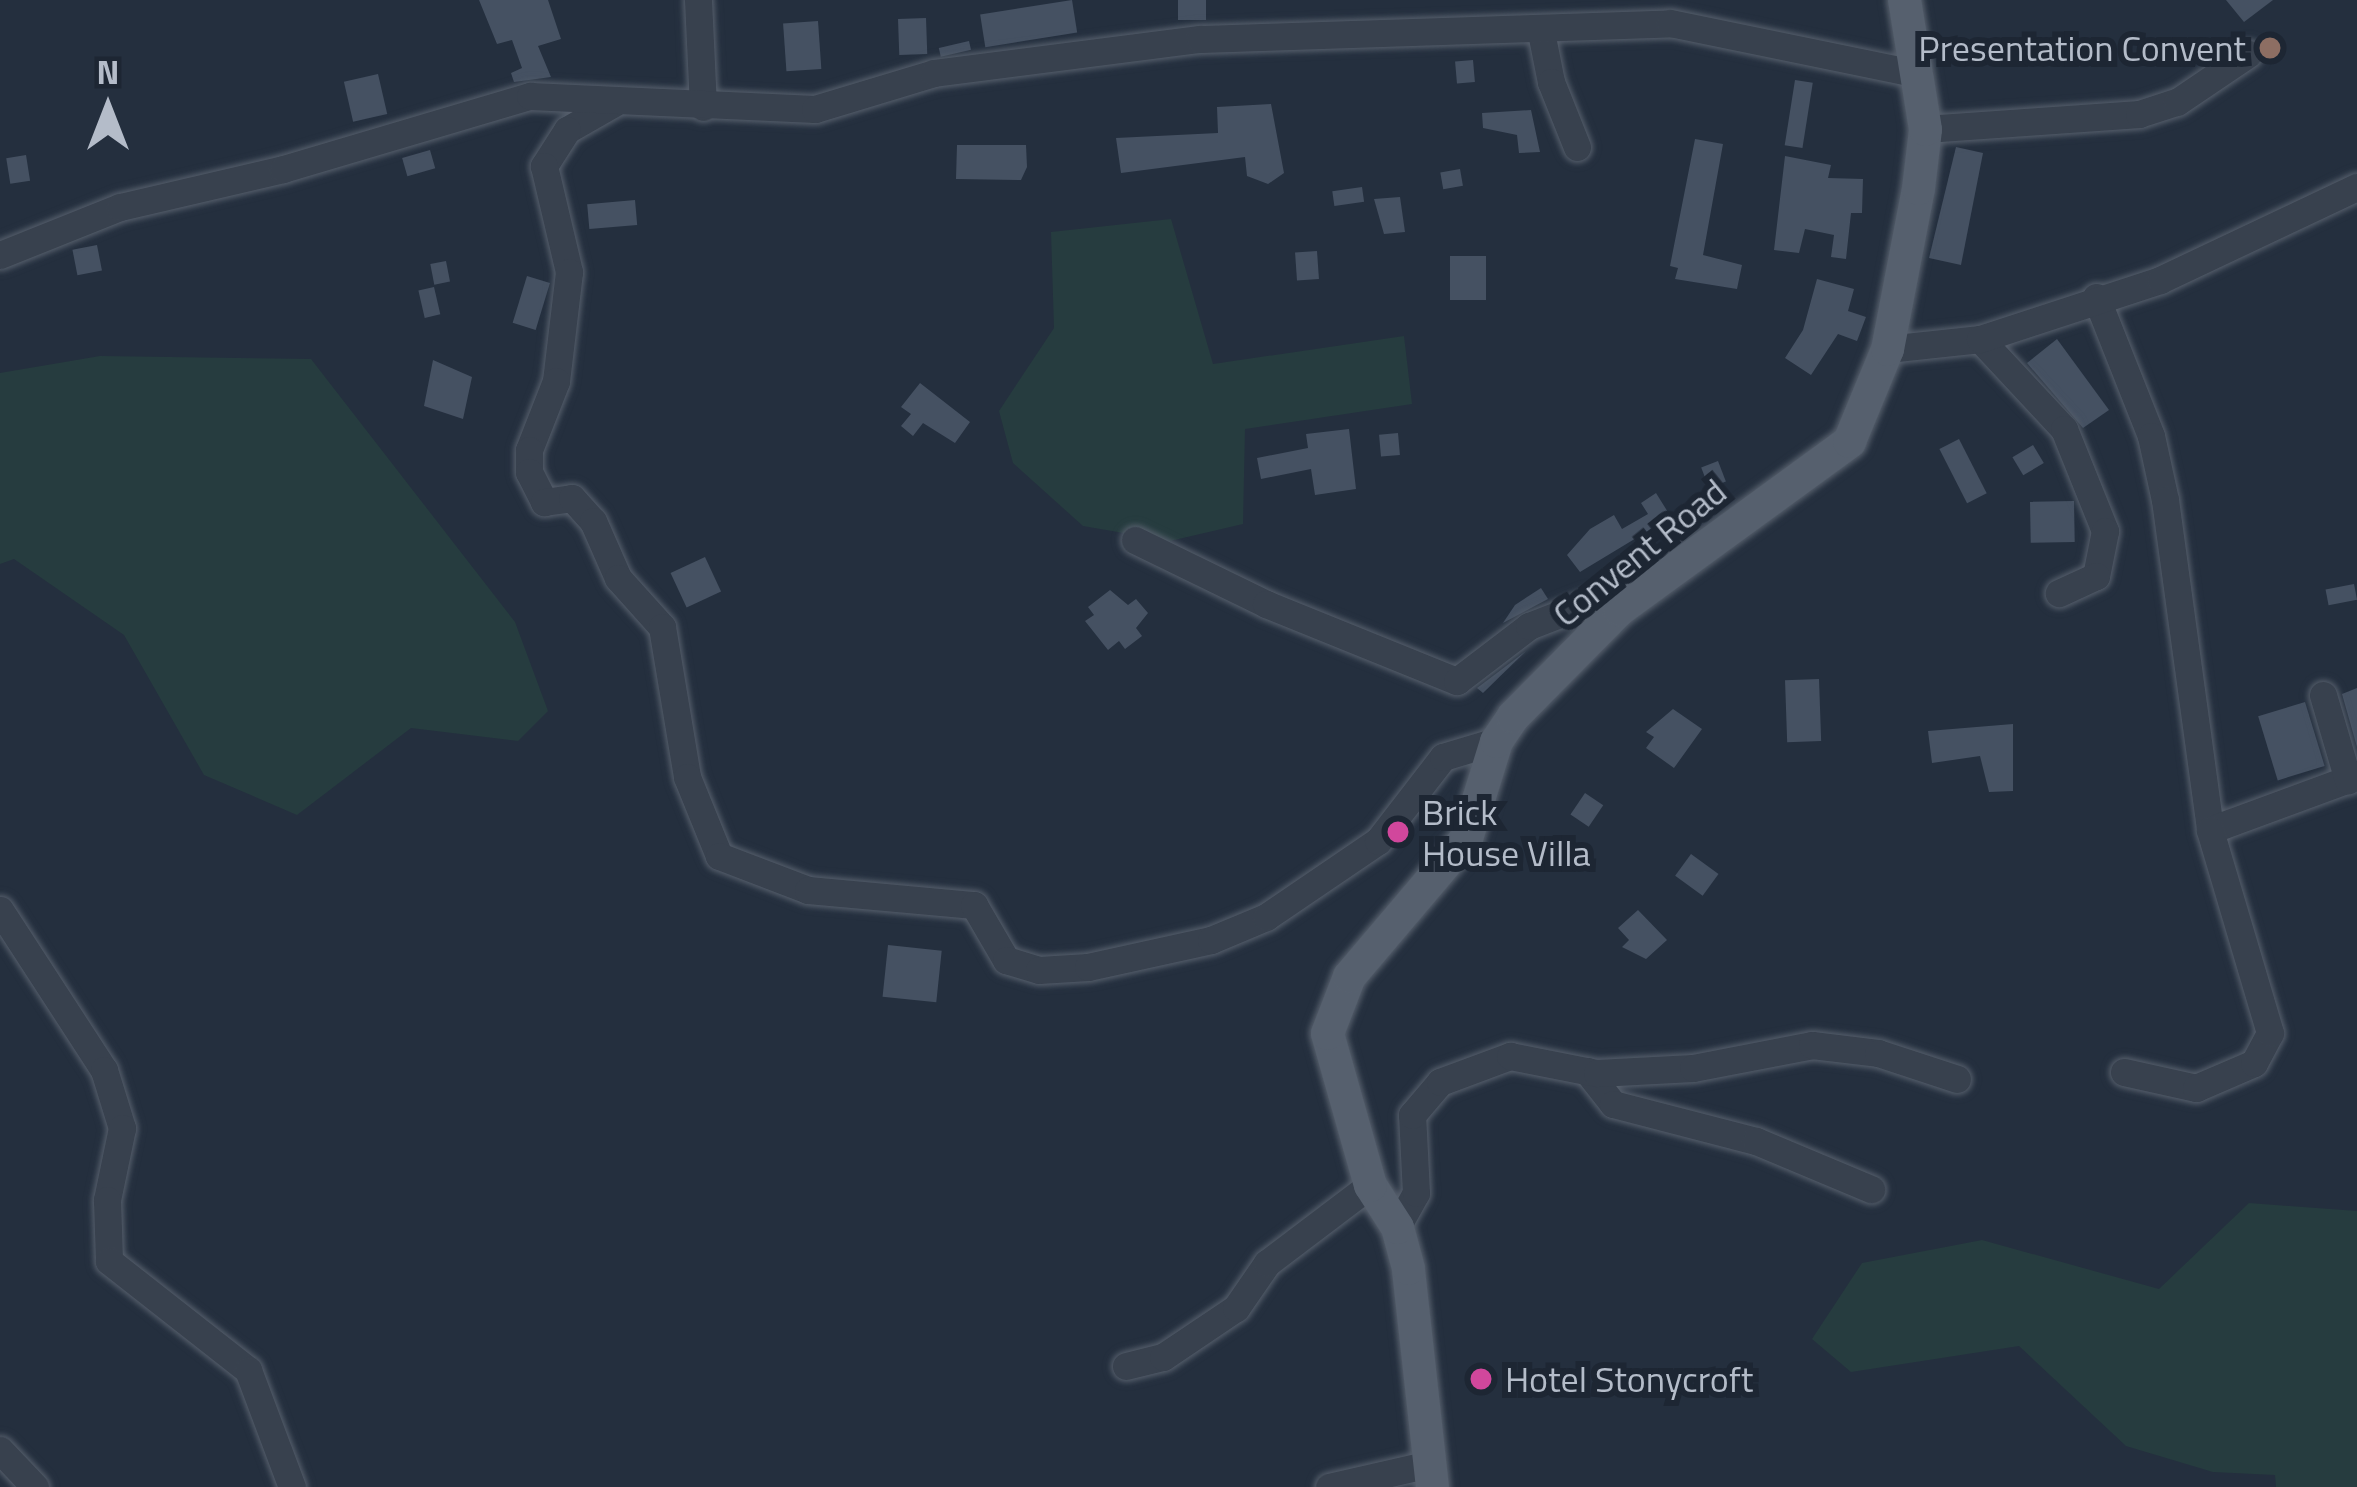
<!DOCTYPE html>
<html>
<head>
<meta charset="utf-8">
<style>
  body { margin:0 }
  #map { position:relative; width:2357px; height:1487px; overflow:hidden; background:#242f3e; font-family:"Titillium Web",sans-serif }
  div>[style] { position:absolute }
  [style*='--x'] { left:calc(var(--x)*1px); top:calc(var(--y)*1px); width:calc(var(--w)*1px); rotate:calc(var(--a)*1deg) }
  .green>* { inset:0; background:#263c3f }
  .building>* { inset:0; background:#455162; transform-origin:0 0 }
  .roads { filter:drop-shadow(0 0 3px #565f6c) drop-shadow(0 0 3px #565f6c) }
  .minor>* { height:27px; margin:-13.5px; padding:0 13.5px; transform-origin:13.5px; border-radius:13.5px; background:#38414e }
  .major>* { height:33px; margin:-16.5px; padding:0 16.5px; transform-origin:16.5px; border-radius:16.5px; background:#56606e }
  .dots>* { width:33px; height:33px; translate:-50% -50%; box-sizing:border-box; border:6px solid #1d2633; border-radius:50% }
  span { translate:-50% -50%; white-space:nowrap; text-align:center; line-height:1.15; -webkit-text-stroke:12px #1d2633; paint-order:stroke }
  .poi-label { font-size:36px; color:#b4bcc9 }
  .right { translate:-100% -50%; text-align:right }
  .left { translate:0 -50%; text-align:left }
  .street-label { font-size:36px; color:#b4bcc9 }
  .north { position:absolute; left:48px; top:48px; width:120px; height:120px; -webkit-text-stroke:9px #1d2633; paint-order:stroke; rotate:0deg; font-size:33px; font-weight:700; line-height:48px; text-align:center; color:#b4bcc9 }
  .north::after { content:''; display:block; margin:auto; width:42px; height:54px; background:#b4bcc9; clip-path:polygon(50% 0,100% 100%,50% 72%,0 100%) }
</style>
</head>
<body>
<div id="map">
  <div class="green">
    <i style="clip-path:polygon(1171px 219px,1213px 364px,1404px 336px,1412px 404px,1245px 429px,1243px 524px,1170px 541px,1083px 526px,1013px 463px,999px 411px,1054px 328px,1051px 232px)"></i>
    <i style="clip-path:polygon(100px 356px,311px 359px,515px 622px,548px 711px,518px 741px,411px 728px,297px 815px,204px 775px,124px 635px,14px 559px,0 564px,0 373px)"></i>
    <i style="clip-path:polygon(2249px 1203px,2357px 1211px,2357px 1487px,2276px 1487px,2275px 1475px,2213px 1472px,2126px 1446px,2019px 1346px,1851px 1372px,1812px 1339px,1862px 1263px,1982px 1240px,2159px 1289px)"></i>
  </div>
  <div class="building">
    <i style="clip-path:polygon(479px 0,548px 0,561px 39px,538px 46px,551px 77px,514px 82px,511px 73px,522px 68px,512px 40px,497px 44px)"></i>
    <i style="left:1072px;top:0;width:33px;height:93px;rotate:81deg"></i>
    <i style="left:1178px;top:0;width:28px;height:20px"></i>
    <i style="clip-path:polygon(2226px 0,2273px 0,2244px 22px)"></i>
    <i style="left:926px;top:18px;width:36px;height:28px;rotate:88deg"></i>
    <i style="left:818px;top:21px;width:48px;height:35px;rotate:86deg"></i>
    <i style="left:969px;top:41px;width:9px;height:31px;rotate:77deg"></i>
    <i style="left:1473px;top:60px;width:22px;height:18px;rotate:85deg"></i>
    <i style="left:378px;top:74px;width:41px;height:35px;rotate:77deg"></i>
    <i style="left:1795px;top:80px;width:18px;height:66px;rotate:9deg"></i>
    <i style="clip-path:polygon(1271px 104px,1284px 173px,1268px 184px,1247px 176px,1245px 157px,1121px 173px,1116px 138px,1218px 133px,1217px 107px)"></i>
    <i style="clip-path:polygon(1531px 110px,1540px 152px,1519px 153px,1517px 135px,1483px 128px,1482px 113px)"></i>
    <i style="clip-path:polygon(1695px 139px,1723px 144px,1703px 255px,1742px 265px,1737px 289px,1675px 279px,1678px 268px,1670px 266px)"></i>
    <i style="clip-path:polygon(957px 145px,1026px 145px,1027px 167px,1021px 180px,956px 179px)"></i>
    <i style="clip-path:polygon(1956px 147px,1983px 153px,1961px 265px,1929px 258px)"></i>
    <i style="left:430px;top:150px;width:19px;height:29px;rotate:74deg"></i>
    <i style="left:26px;top:155px;width:26px;height:20px;rotate:81deg"></i>
    <i style="clip-path:polygon(1785px 156px,1831px 165px,1828px 178px,1863px 179px,1862px 213px,1851px 213px,1846px 259px,1831px 257px,1834px 235px,1805px 229px,1799px 253px,1774px 250px)"></i>
    <i style="left:1460px;top:169px;width:17px;height:20px;rotate:80deg"></i>
    <i style="left:1362px;top:187px;width:15px;height:30px;rotate:82deg"></i>
    <i style="clip-path:polygon(1400px 197px,1405px 232px,1384px 234px,1374px 199px)"></i>
    <i style="left:635px;top:200px;width:25px;height:48px;rotate:85deg"></i>
    <i style="left:97px;top:245px;width:26px;height:25px;rotate:79deg"></i>
    <i style="left:1317px;top:251px;width:28px;height:22px;rotate:86deg"></i>
    <i style="left:1450px;top:256px;width:36px;height:44px"></i>
    <i style="left:446px;top:261px;width:21px;height:16px;rotate:79deg"></i>
    <i style="left:527px;top:276px;width:24px;height:49px;rotate:17deg"></i>
    <i style="clip-path:polygon(1817px 279px,1854px 289px,1848px 311px,1866px 317px,1857px 341px,1838px 334px,1811px 375px,1785px 358px,1803px 330px)"></i>
    <i style="left:434px;top:287px;width:28px;height:16px;rotate:77deg"></i>
    <i style="clip-path:polygon(2057px 339px,2109px 410px,2083px 428px,2027px 363px)"></i>
    <i style="clip-path:polygon(433px 360px,472px 377px,463px 419px,424px 406px)"></i>
    <i style="clip-path:polygon(920px 383px,970px 422px,955px 443px,923px 423px,913px 436px,901px 426px,911px 414px,901px 407px)"></i>
    <i style="clip-path:polygon(1349px 429px,1356px 489px,1315px 495px,1311px 469px,1261px 479px,1257px 458px,1308px 448px,1306px 434px)"></i>
    <i style="left:1398px;top:433px;width:22px;height:19px;rotate:85deg"></i>
    <i style="left:1959px;top:439px;width:61px;height:22px;rotate:63deg"></i>
    <i style="left:2033px;top:445px;width:21px;height:24px;rotate:59deg"></i>
    <i style="left:1718px;top:461px;width:22px;height:18px;rotate:69deg"></i>
    <i style="clip-path:polygon(1656px 493px,1671px 517px,1580px 572px,1567px 555px,1590px 529px,1614px 515px,1622px 529px,1648px 514px,1641px 503px)"></i>
    <i style="left:2074px;top:501px;width:41px;height:44px;rotate:89deg"></i>
    <i style="left:705px;top:557px;width:38px;height:38px;rotate:65deg"></i>
    <i style="left:2354px;top:584px;width:16px;height:29px;rotate:79deg"></i>
    <i style="clip-path:polygon(1541px 588px,1548px 599px,1503px 623px,1515px 605px)"></i>
    <i style="clip-path:polygon(1110px 590px,1128px 605px,1136px 599px,1148px 613px,1136px 628px,1142px 636px,1125px 649px,1119px 641px,1108px 650px,1085px 621px,1094px 615px,1088px 607px)"></i>
    <i style="clip-path:polygon(1526px 651px,1483px 693px,1477px 688px)"></i>
    <i style="left:1819px;top:679px;width:62px;height:34px;rotate:88deg"></i>
    <i style="clip-path:polygon(2357px 688px,2357px 747px,2342px 694px)"></i>
    <i style="left:2305px;top:702px;width:67px;height:49px;rotate:73deg"></i>
    <i style="clip-path:polygon(1673px 709px,1702px 729px,1674px 768px,1646px 748px,1654px 737px,1646px 732px)"></i>
    <i style="clip-path:polygon(2013px 724px,2013px 791px,1989px 792px,1980px 756px,1932px 763px,1928px 731px)"></i>
    <i style="left:1585px;top:793px;width:22px;height:26px;rotate:34deg"></i>
    <i style="left:1691px;top:854px;width:34px;height:27px;rotate:36deg"></i>
    <i style="clip-path:polygon(1638px 910px,1667px 940px,1646px 959px,1622px 947px,1629px 940px,1618px 928px)"></i>
    <i style="left:888px;top:945px;width:54px;height:52px;rotate:6deg"></i>
  </div>
  <div class="roads">
    <div class="minor">
      <i style="--x:698;--y:0;--w:107;--a:87.3"></i>
      <i style="--x:1541;--y:32;--w:51;--a:78.7"></i>
      <i style="--x:1551;--y:82;--w:70;--a:68.2"></i>
      <i style="--x:614;--y:103;--w:54;--a:150.1"></i>
      <i style="--x:567;--y:130;--w:43;--a:122.6"></i>
      <i style="--x:544;--y:166;--w:109;--a:76.7"></i>
      <i style="--x:569;--y:272;--w:110;--a:96.8"></i>
      <i style="--x:556;--y:381;--w:74;--a:111.4"></i>
      <i style="--x:529;--y:450;--w:22;--a:90"></i>
      <i style="--x:529;--y:472;--w:34;--a:63"></i>
      <i style="--x:544;--y:502;--w:28;--a:-8"></i>
      <i style="--x:572;--y:498;--w:31;--a:48"></i>
      <i style="--x:593;--y:521;--w:62;--a:66.3"></i>
      <i style="--x:618;--y:578;--w:66;--a:48.1"></i>
      <i style="--x:662;--y:627;--w:152;--a:80.5"></i>
      <i style="--x:687;--y:777;--w:85;--a:67.9"></i>
      <i style="--x:719;--y:856;--w:95;--a:20.9"></i>
      <i style="--x:808;--y:890;--w:167;--a:5.2"></i>
      <i style="--x:974;--y:905;--w:64;--a:59.8"></i>
      <i style="--x:1006;--y:960;--w:34;--a:17"></i>
      <i style="--x:1039;--y:970;--w:49;--a:-3.5"></i>
      <i style="--x:1088;--y:967;--w:126;--a:-12.4"></i>
      <i style="--x:1211;--y:940;--w:60;--a:-22.7"></i>
      <i style="--x:1266;--y:917;--w:135;--a:-34.2"></i>
      <i style="--x:1378;--y:841;--w:106;--a:-52.3"></i>
      <i style="--x:1443;--y:757;--w:55;--a:-16.8"></i>
      <i style="--x:1925;--y:129;--w:215;--a:-4"></i>
      <i style="--x:2139;--y:114;--w:40;--a:-18"></i>
      <i style="--x:2177;--y:102;--w:86;--a:-34.1"></i>
      <i style="--x:0;--y:255;--w:129;--a:-21.8"></i>
      <i style="--x:120;--y:207;--w:167;--a:-13.1"></i>
      <i style="--x:283;--y:169;--w:258;--a:-16.5"></i>
      <i style="--x:530;--y:96;--w:285;--a:2.6"></i>
      <i style="--x:815;--y:109;--w:124;--a:-16.8"></i>
      <i style="--x:934;--y:73;--w:268;--a:-7.3"></i>
      <i style="--x:1200;--y:39;--w:470;--a:-1.9"></i>
      <i style="--x:1670;--y:23;--w:254;--a:11.6"></i>
      <i style="--x:2096;--y:297;--w:149;--a:68.4"></i>
      <i style="--x:2151;--y:436;--w:66;--a:77.7"></i>
      <i style="--x:2165;--y:500;--w:333;--a:82.2"></i>
      <i style="--x:2210;--y:830;--w:157;--a:-20.2"></i>
      <i style="--x:1980;--y:339;--w:123;--a:47"></i>
      <i style="--x:2064;--y:429;--w:110;--a:68.1"></i>
      <i style="--x:2105;--y:531;--w:46;--a:101.3"></i>
      <i style="--x:2096;--y:576;--w:41;--a:155.3"></i>
      <i style="--x:1887;--y:349;--w:94;--a:-6.1"></i>
      <i style="--x:1980;--y:339;--w:189;--a:-18.1"></i>
      <i style="--x:2160;--y:280;--w:218;--a:-25.3"></i>
      <i style="--x:1135;--y:540;--w:146;--a:26"></i>
      <i style="--x:1266;--y:604;--w:206;--a:22"></i>
      <i style="--x:1457;--y:681;--w:91;--a:-37.4"></i>
      <i style="--x:1529;--y:626;--w:63;--a:-21.3"></i>
      <i style="--x:1588;--y:603;--w:32;--a:11"></i>
      <i style="--x:2323;--y:695;--w:89;--a:73.6"></i>
      <i style="--x:0;--y:910;--w:191;--a:57"></i>
      <i style="--x:104;--y:1070;--w:61;--a:72.8"></i>
      <i style="--x:122;--y:1128;--w:74;--a:101.8"></i>
      <i style="--x:107;--y:1200;--w:61;--a:88.1"></i>
      <i style="--x:109;--y:1261;--w:177;--a:38.1"></i>
      <i style="--x:248;--y:1370;--w:125;--a:69.4"></i>
      <i style="--x:1587;--y:1071;--w:42;--a:51.8"></i>
      <i style="--x:1613;--y:1104;--w:148;--a:14.5"></i>
      <i style="--x:1756;--y:1141;--w:125;--a:22.7"></i>
      <i style="--x:2124;--y:1072;--w:74;--a:12.5"></i>
      <i style="--x:2196;--y:1088;--w:63;--a:-23.3"></i>
      <i style="--x:2254;--y:1063;--w:34;--a:-62"></i>
      <i style="--x:2270;--y:1033;--w:212;--a:-106.5"></i>
      <i style="--x:1397;--y:1227;--w:39;--a:-61"></i>
      <i style="--x:1416;--y:1193;--w:78;--a:-92.9"></i>
      <i style="--x:1412;--y:1115;--w:43;--a:-49.7"></i>
      <i style="--x:1440;--y:1082;--w:75;--a:-20.4"></i>
      <i style="--x:1510;--y:1056;--w:89;--a:11.1"></i>
      <i style="--x:1597;--y:1073;--w:96;--a:-3"></i>
      <i style="--x:1693;--y:1068;--w:121;--a:-10.9"></i>
      <i style="--x:1812;--y:1045;--w:66;--a:6.9"></i>
      <i style="--x:1878;--y:1053;--w:83;--a:18.2"></i>
      <i style="--x:1126;--y:1366;--w:38;--a:-14"></i>
      <i style="--x:1163;--y:1357;--w:88;--a:-33.9"></i>
      <i style="--x:1236;--y:1308;--w:55;--a:-55.4"></i>
      <i style="--x:1267;--y:1263;--w:129;--a:-37.1"></i>
      <i style="--x:0;--y:1450;--w:51;--a:46.6"></i>
      <i style="--x:1329;--y:1487;--w:98;--a:-12.9"></i>
    </div>
    <div class="major">
      <i style="--x:1432;--y:1487;--w:220;--a:-96.3"></i>
      <i style="--x:1408;--y:1268;--w:42;--a:-105"></i>
      <i style="--x:1397;--y:1227;--w:50;--a:-122.7"></i>
      <i style="--x:1370;--y:1185;--w:158;--a:-105.8"></i>
      <i style="--x:1327;--y:1033;--w:61;--a:-68.9"></i>
      <i style="--x:1349;--y:976;--w:181;--a:-49.7"></i>
      <i style="--x:1466;--y:838;--w:102;--a:-72.8"></i>
      <i style="--x:1496;--y:741;--w:30;--a:-56"></i>
      <i style="--x:1513;--y:716;--w:151;--a:-45.3"></i>
      <i style="--x:1619;--y:609;--w:285;--a:-36.1"></i>
      <i style="--x:1849;--y:441;--w:100;--a:-67.6"></i>
      <i style="--x:1887;--y:349;--w:164;--a:-79.1"></i>
      <i style="--x:1918;--y:188;--w:59;--a:-83.2"></i>
      <i style="--x:1925;--y:129;--w:131;--a:-99.2"></i>
    </div>
  </div>
  <div class="dots">
    <i style="left:2270px;top:48px;background:#8d6e63"></i>
    <i style="left:1398px;top:832px;background:#d1479c"></i>
    <i style="left:1481px;top:1379px;background:#d1479c"></i>
  </div>
  <div class="poi-label">
    <span class="right" style="left:2246px;top:48px">Presentation Convent</span>
    <span class="left" style="left:1422px;top:832px">Brick<br>House Villa</span>
    <span class="left" style="left:1505px;top:1379px">Hotel Stonycroft</span>
  </div>
  <div class="street-label">
    <span style="left:1639px;top:552px;rotate:-39deg">Convent Road</span>
  </div>
  <div class="north">N</div>
</div>
</body>
</html>
